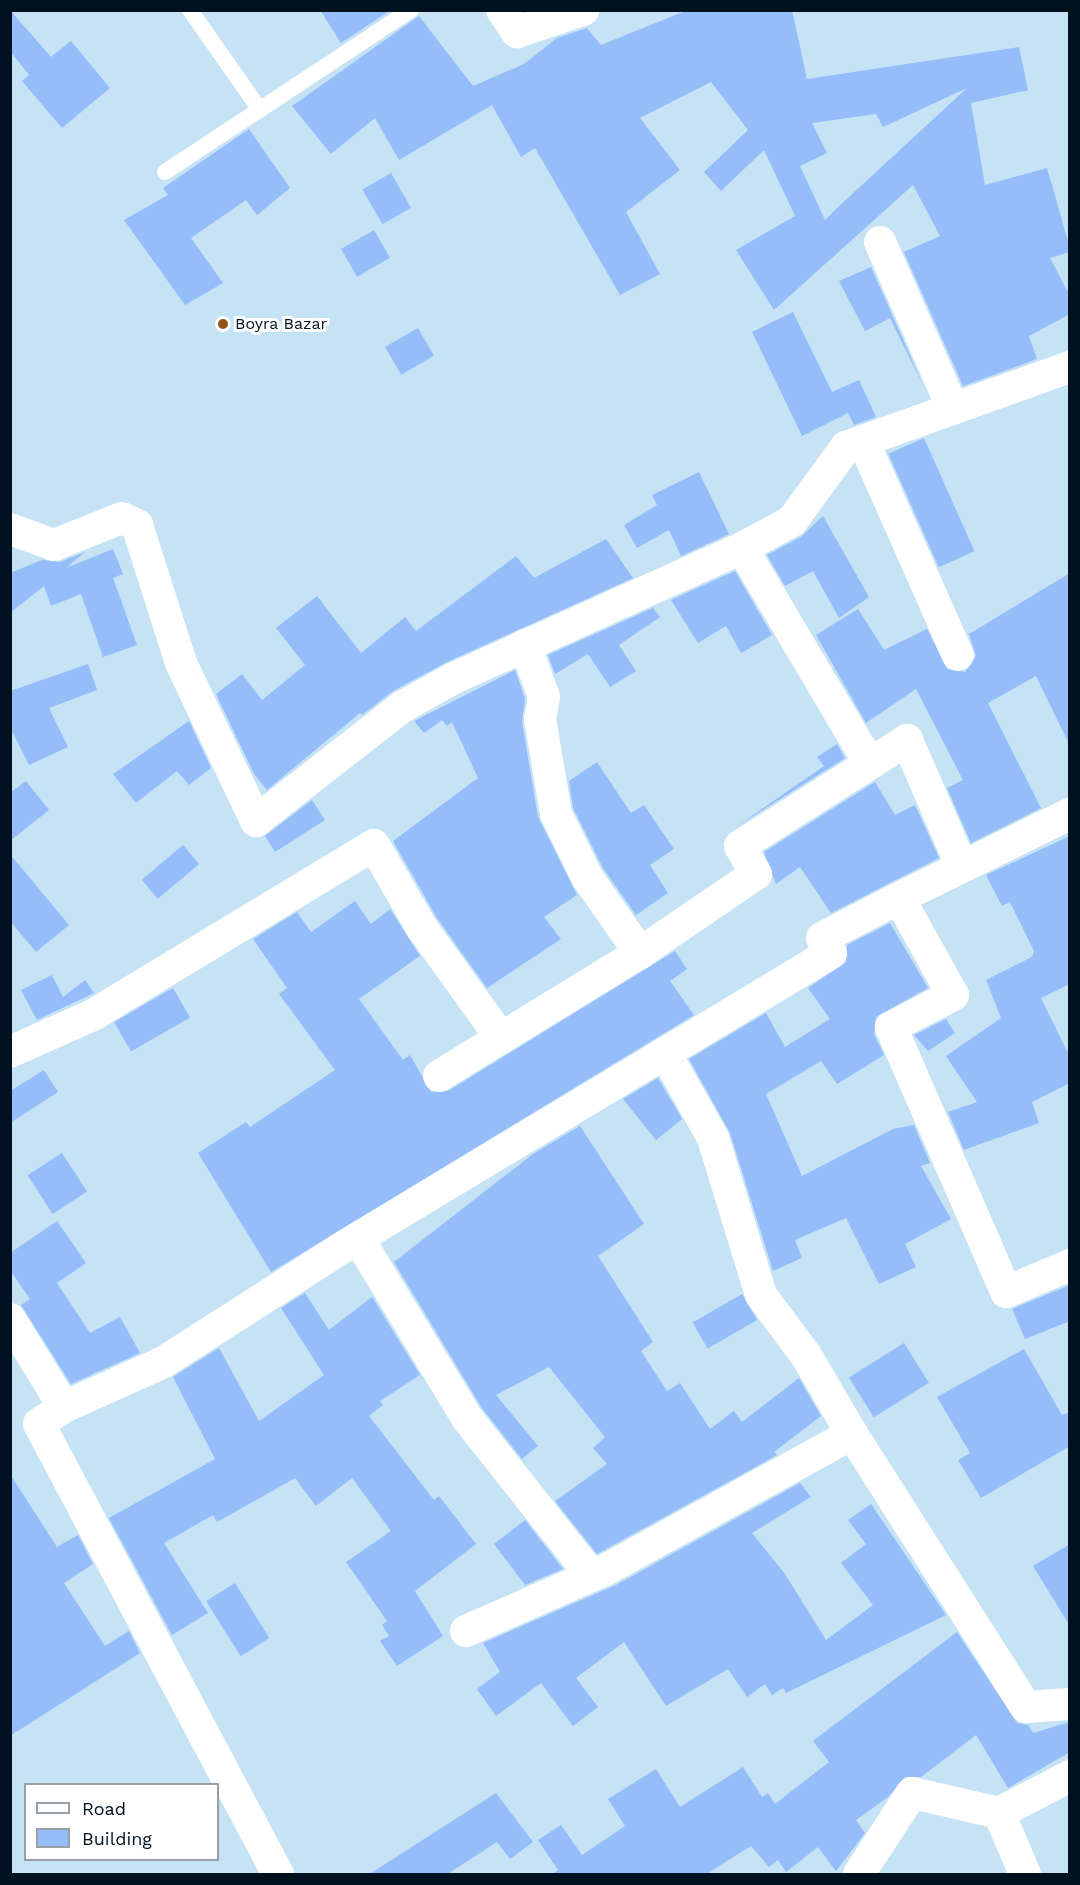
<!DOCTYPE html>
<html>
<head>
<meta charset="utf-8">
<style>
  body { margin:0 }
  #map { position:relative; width:1080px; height:1885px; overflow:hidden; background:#c6e2f5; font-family:"Work Sans",sans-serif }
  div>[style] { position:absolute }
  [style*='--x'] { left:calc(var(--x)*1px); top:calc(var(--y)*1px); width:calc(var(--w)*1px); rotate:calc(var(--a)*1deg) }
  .building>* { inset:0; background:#94bdfa; transform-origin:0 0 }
  .service>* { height:16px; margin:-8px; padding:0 8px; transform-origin:8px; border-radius:8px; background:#fff }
  .minor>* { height:32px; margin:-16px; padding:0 16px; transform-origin:16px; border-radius:16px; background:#fff }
  .dots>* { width:16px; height:16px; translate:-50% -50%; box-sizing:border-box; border:3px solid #fefefe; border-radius:50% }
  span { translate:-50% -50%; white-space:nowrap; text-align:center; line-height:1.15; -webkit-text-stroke:6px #fefefe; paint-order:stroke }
  .poi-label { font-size:16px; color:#00121f }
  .left { translate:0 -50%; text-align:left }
  .frame { position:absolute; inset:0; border:12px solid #00121f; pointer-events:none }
  .legend { position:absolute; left:24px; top:1783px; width:195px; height:78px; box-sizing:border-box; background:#fefefe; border:2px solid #98a0a5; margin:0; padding:8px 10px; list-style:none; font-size:18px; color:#00121f }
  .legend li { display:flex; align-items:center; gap:12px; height:30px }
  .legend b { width:30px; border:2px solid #98a0a5 }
</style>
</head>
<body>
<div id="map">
  <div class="building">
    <i style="clip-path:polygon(10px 10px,51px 57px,71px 41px,110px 88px,62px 128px,22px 81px,29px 75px,10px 51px)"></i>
    <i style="clip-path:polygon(320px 10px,391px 10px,341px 43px)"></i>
    <i style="clip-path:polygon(evenodd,688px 10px,792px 10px,807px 79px,1019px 47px,1028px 90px,971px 103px,985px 185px,1047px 168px,1070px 248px,1070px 252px,1050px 258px,1070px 296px,1070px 314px,1029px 336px,1037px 359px,963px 386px,904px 252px,940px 236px,913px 185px,774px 310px,736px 250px,795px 216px,764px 150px,721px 191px,704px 172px,748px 130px,711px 82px,640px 118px,680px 170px,626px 212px,660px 274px,620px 295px,535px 148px,521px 157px,492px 105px,399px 160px,375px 118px,331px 154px,292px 106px,419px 16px,473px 86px,524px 64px,557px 38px,587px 28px,601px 45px,688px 10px,967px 88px,836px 209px,825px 220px,800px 166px,827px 153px,812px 123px,876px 114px,883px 127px,967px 88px)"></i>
    <i style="clip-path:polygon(249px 129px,290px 188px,257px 215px,246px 200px,191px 238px,223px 283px,185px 305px,124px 220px,168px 195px,163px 188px)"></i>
    <i style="left:391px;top:173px;width:40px;height:33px;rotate:60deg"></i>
    <i style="left:374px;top:230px;width:32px;height:38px;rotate:60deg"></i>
    <i style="clip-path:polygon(871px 267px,924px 387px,890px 318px,865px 331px,839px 281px)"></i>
    <i style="clip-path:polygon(793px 312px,832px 392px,859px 380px,876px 417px,854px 425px,848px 413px,802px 436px,752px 332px)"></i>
    <i style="left:418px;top:328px;width:32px;height:38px;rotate:60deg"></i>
    <i style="left:924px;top:438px;width:124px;height:39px;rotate:66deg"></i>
    <i style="clip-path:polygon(699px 472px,729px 534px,681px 556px,669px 530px,637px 548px,624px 525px,657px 505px,652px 495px)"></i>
    <i style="clip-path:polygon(823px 516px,869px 597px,839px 618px,813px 571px,785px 586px,767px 555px,801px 537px)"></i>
    <i style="clip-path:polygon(606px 539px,633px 578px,447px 662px,393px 691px,362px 715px,360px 713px,267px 790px,254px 774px,216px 694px,242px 674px,262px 700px,305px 665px,276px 628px,317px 596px,361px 653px,405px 617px,416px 631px,516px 556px,534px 578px)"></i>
    <i style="clip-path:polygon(113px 549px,123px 574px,113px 578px,137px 645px,103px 657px,81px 594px,51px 606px,44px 586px,10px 613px,10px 573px,42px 560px,60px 562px,85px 552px,66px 568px)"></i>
    <i style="clip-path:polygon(735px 571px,772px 635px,741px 653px,726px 626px,698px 643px,671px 600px)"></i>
    <i style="clip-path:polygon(1070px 573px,1070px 746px,1036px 676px,988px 703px,1041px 808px,971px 843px,947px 788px,963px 780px,916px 689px,866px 723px,816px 635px,858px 609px,884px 650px,927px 629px,947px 669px,965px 672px,976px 656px,969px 634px)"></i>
    <i style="clip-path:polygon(653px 608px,660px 617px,619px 645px,636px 671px,610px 687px,588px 654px,555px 674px,548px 655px)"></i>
    <i style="clip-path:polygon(88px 664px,97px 690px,49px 708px,68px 747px,29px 765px,10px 727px,10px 691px)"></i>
    <i style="clip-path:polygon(515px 670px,525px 699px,522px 722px,538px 817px,577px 895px,544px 917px,561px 939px,487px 988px,437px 918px,393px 841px,478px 778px,452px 722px,447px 726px,442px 720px,424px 733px,414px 721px)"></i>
    <i style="clip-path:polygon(189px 721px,211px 768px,189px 785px,177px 771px,136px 803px,113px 774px)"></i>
    <i style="clip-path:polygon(837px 744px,845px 758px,736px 827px,824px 766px,817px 757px)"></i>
    <i style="clip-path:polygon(597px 762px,631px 813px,644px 805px,674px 849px,650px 865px,668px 893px,636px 915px,603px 868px,573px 808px,569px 781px)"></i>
    <i style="clip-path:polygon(26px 781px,49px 810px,10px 841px,10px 793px)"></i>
    <i style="clip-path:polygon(875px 782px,895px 815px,915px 805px,939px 858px,831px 913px,800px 867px,776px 884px,764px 852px)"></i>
    <i style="clip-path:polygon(312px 800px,325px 820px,275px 852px,265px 836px)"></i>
    <i style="clip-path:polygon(1070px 836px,1070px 984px,1041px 998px,1070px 1057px,1070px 1083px,1032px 1102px,1039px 1123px,964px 1150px,948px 1112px,977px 1102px,946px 1056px,1001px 1018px,986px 980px,1032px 957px,1034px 951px,1010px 902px,1002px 906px,986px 875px)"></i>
    <i style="left:183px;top:845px;width:25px;height:54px;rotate:50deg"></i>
    <i style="clip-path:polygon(10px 854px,69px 925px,36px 952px,10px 921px)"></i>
    <i style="clip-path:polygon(355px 901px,371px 924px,390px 909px,420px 956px,359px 999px,403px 1060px,410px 1055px,431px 1092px,448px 1091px,675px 951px,687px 969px,670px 981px,694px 1015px,271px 1272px,198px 1153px,246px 1122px,250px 1127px,335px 1070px,279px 994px,287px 988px,253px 939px,297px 912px,311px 932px)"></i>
    <i style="clip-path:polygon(890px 923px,928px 988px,876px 1017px,874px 1034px,884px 1055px,837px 1084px,821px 1061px,766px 1094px,802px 1176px,893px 1129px,914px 1125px,930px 1163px,921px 1166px,951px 1219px,905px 1244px,916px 1267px,879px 1284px,846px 1218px,795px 1240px,802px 1258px,773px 1271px,730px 1133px,689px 1059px,766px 1013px,785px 1047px,830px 1019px,808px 988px,846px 962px,847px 945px)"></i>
    <i style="clip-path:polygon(52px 975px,63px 997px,85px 980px,94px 993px,37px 1020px,21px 990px)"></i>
    <i style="left:173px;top:988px;width:34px;height:68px;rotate:60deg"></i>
    <i style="clip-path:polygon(946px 1019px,955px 1033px,928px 1051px,914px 1035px)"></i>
    <i style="clip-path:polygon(44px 1070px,58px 1092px,10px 1123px,10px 1091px)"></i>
    <i style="clip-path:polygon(658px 1078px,682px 1119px,656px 1140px,623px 1099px)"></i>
    <i style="clip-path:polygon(580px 1126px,644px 1224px,598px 1256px,653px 1342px,641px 1351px,667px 1391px,680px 1383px,710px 1429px,734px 1411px,742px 1422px,799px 1378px,821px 1416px,774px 1452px,777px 1455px,597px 1554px,555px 1501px,607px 1464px,593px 1448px,605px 1437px,549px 1367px,496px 1395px,538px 1446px,522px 1459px,482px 1408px,394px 1262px,533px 1154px)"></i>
    <i style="left:62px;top:1153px;width:46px;height:41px;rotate:57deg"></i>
    <i style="clip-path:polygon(57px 1221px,86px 1263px,57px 1283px,90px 1333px,120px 1317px,140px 1353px,71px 1384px,21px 1305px,30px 1299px,10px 1270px,10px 1253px)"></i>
    <i style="clip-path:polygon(1070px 1285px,1070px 1321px,1025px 1339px,1012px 1309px)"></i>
    <i style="clip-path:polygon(305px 1293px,329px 1330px,372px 1297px,420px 1375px,380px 1401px,383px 1405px,369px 1416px,434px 1500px,439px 1496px,476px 1544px,415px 1591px,443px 1636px,397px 1666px,380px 1641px,389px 1636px,382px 1625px,387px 1621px,346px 1562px,391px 1531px,352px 1478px,316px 1506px,295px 1478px,217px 1522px,213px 1515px,164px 1543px,208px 1613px,172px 1635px,109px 1518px,215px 1459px,173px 1377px,219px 1348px,259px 1421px,324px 1375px,281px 1308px)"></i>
    <i style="left:742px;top:1294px;width:30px;height:57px;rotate:60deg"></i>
    <i style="left:904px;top:1343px;width:47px;height:65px;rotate:58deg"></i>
    <i style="clip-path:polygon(1024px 1349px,1062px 1415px,1070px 1412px,1070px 1446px,981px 1498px,958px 1460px,970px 1453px,937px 1397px)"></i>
    <i style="clip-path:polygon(10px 1474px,57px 1547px,78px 1535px,93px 1564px,64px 1583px,105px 1646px,129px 1631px,140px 1653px,10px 1736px)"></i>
    <i style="clip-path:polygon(800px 1483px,811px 1497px,752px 1533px,785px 1574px,826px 1640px,873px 1605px,841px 1563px,866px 1544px,848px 1520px,871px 1504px,946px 1615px,786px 1693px,783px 1688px,772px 1695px,765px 1684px,747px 1697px,728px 1669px,666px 1706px,624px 1642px,576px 1678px,598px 1707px,573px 1726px,541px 1683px,496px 1716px,477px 1689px,500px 1672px,483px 1643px,616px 1585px)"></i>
    <i style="clip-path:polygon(525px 1520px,563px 1569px,525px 1585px,494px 1544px)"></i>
    <i style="clip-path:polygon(1070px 1544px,1070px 1626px,1033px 1566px)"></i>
    <i style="left:235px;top:1583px;width:65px;height:34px;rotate:58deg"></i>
    <i style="clip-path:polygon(957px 1632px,1017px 1723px,1028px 1725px,1033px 1733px,1070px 1722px,1070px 1752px,1008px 1788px,976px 1735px,921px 1777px,905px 1777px,888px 1797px,856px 1820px,865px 1833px,836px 1871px,818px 1847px,786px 1872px,778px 1860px,769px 1867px,751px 1846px,705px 1875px,552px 1875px,558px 1870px,538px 1840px,561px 1825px,582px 1855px,625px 1826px,608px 1799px,656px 1769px,680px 1807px,743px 1767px,762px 1797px,768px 1793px,775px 1804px,829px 1762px,813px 1741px)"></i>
    <i style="clip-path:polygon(496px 1793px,533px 1842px,510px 1859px,497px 1842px,446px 1875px,368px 1875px)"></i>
  </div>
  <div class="service">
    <i style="--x:190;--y:10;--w:122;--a:55"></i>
    <i style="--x:165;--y:172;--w:295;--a:-33.4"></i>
  </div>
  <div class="minor">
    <i style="--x:502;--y:10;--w:27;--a:56"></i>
    <i style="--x:517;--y:32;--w:70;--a:-18.4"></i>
    <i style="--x:880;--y:242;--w:182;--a:66.4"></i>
    <i style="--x:863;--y:441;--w:234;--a:66.1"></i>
    <i style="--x:10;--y:529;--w:47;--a:20"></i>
    <i style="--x:54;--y:545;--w:73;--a:-21.7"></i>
    <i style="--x:122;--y:518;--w:17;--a:25"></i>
    <i style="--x:137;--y:525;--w:145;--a:72.3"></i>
    <i style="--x:181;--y:663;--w:175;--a:64.6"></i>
    <i style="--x:256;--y:821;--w:185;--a:-38"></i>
    <i style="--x:402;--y:707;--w:60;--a:-29.1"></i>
    <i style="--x:454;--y:678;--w:316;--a:-24.3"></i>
    <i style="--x:742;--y:548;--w:250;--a:59.4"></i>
    <i style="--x:742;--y:548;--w:57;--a:-28.4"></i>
    <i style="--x:792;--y:521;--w:92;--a:-53.9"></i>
    <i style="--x:846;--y:447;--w:238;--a:-19.7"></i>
    <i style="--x:525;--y:645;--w:55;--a:69.9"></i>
    <i style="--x:544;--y:697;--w:22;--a:100"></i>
    <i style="--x:540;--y:719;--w:96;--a:80.4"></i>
    <i style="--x:556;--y:814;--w:70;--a:63.8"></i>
    <i style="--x:587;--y:877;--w:93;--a:55.1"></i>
    <i style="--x:899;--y:898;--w:191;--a:-26.2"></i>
    <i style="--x:10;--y:1052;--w:91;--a:-24"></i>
    <i style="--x:93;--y:1015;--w:328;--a:-31.2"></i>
    <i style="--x:374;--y:845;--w:96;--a:60"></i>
    <i style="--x:422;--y:928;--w:135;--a:54.3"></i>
    <i style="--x:665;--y:1053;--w:98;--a:60.5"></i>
    <i style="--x:713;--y:1138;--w:164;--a:73"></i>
    <i style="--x:761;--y:1295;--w:77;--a:53.4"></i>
    <i style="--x:807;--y:1357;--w:89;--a:59.7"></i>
    <i style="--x:439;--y:1076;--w:236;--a:-31.5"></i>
    <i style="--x:640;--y:953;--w:140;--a:-34.3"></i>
    <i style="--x:756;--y:874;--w:32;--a:-120"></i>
    <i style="--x:740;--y:846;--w:198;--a:-32.4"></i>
    <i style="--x:907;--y:740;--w:138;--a:66.6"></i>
    <i style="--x:358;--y:1238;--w:210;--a:58.8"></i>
    <i style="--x:467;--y:1418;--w:201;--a:51.7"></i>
    <i style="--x:10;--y:1319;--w:103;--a:58.5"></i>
    <i style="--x:64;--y:1407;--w:30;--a:146"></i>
    <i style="--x:39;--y:1424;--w:510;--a:62.03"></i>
    <i style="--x:64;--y:1407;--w:107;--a:-24.2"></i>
    <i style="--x:162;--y:1363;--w:217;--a:-32.6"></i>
    <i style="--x:345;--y:1246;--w:567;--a:-31.08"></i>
    <i style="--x:831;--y:953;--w:17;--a:-121"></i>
    <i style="--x:822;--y:938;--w:87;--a:-27.5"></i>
    <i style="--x:899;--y:898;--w:111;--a:60.9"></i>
    <i style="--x:953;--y:995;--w:70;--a:152.7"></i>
    <i style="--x:891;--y:1027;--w:289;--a:66.5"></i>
    <i style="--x:1006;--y:1292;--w:69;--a:-22.9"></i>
    <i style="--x:466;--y:1631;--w:154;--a:-23.7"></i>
    <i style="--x:607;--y:1569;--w:280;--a:-28.9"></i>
    <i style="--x:852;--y:1434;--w:324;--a:57.5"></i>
    <i style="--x:1026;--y:1707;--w:44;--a:-3.9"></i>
    <i style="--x:999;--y:1813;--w:66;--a:66.9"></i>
    <i style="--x:859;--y:1874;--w:97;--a:-56.8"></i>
    <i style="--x:912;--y:1793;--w:89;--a:12.9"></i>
    <i style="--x:999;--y:1813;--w:80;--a:-27.5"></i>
  </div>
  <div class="dots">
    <i style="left:223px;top:324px;background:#905217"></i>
  </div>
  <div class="poi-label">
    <span class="left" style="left:235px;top:324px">Boyra Bazar</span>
  </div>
  <div class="frame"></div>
  <ul class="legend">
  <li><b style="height:8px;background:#fff"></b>Road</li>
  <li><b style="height:16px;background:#94bdfa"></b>Building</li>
  </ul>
</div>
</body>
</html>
